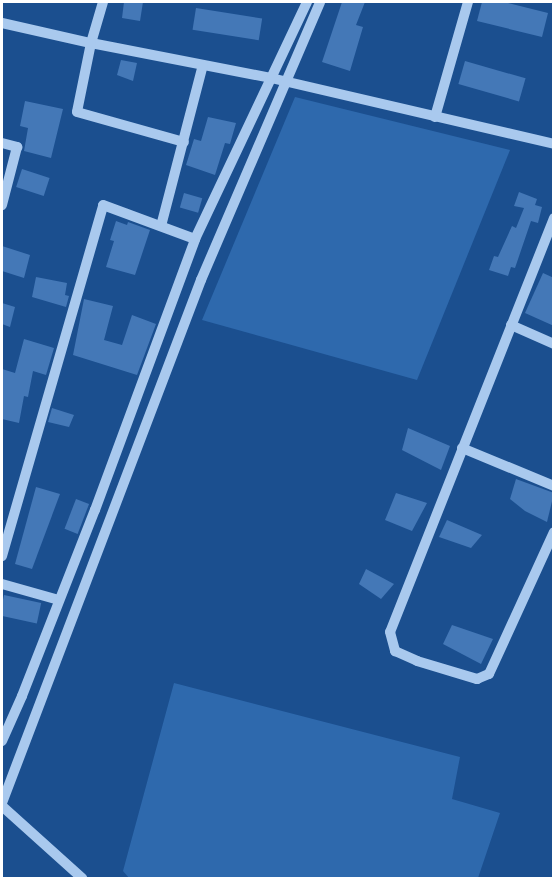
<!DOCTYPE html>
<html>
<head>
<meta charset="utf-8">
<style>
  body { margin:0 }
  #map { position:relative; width:555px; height:880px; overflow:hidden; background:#1b4f8f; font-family:Poppins,sans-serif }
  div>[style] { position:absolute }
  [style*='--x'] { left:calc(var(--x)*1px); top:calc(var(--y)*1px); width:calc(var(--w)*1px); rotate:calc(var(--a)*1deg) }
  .green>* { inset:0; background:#2e69ad }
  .building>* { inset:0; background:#4478b7; transform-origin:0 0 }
  .minor>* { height:10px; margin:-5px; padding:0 5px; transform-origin:5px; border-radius:5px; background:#a9c9ee }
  span { translate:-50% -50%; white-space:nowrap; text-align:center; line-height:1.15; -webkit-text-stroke:4.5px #1b4f8f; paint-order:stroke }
  .frame { position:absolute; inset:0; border:3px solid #fff; pointer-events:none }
</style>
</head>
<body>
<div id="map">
  <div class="green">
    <i style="clip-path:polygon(295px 97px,510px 150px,417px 380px,202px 320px)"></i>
    <i style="clip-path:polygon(174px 683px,460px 757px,452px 799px,500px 813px,478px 878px,129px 878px,123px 871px)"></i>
  </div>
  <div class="building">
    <i style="clip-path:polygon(124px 2px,143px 2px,140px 21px,122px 18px)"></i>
    <i style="clip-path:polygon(342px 2px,365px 2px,356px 25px,363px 27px,350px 71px,322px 62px)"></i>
    <i style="clip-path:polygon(482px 2px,504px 2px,548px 13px,542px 37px,477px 21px)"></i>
    <i style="left:196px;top:8px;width:67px;height:22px;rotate:9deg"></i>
    <i style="clip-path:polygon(121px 60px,137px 63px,133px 81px,117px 75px)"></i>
    <i style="left:465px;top:61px;width:63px;height:24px;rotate:16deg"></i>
    <i style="clip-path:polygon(25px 101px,63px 109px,51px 158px,24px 151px,28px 128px,20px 126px)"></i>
    <i style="clip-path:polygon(208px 117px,236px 123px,230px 144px,225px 143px,215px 175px,186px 165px,194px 139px,201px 141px)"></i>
    <i style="left:22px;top:169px;width:29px;height:19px;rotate:18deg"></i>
    <i style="clip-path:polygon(519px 192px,537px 199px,535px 205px,542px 207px,538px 223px,531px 221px,515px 268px,511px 267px,508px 276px,489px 270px,494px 256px,498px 257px,512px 226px,516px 228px,524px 208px,514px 206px)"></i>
    <i style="left:184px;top:193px;width:19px;height:15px;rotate:16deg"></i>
    <i style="clip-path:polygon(116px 221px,127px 225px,128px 222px,150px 230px,135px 275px,106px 267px,114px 241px,110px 240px)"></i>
    <i style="clip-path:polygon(2px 246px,30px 255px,24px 278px,2px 271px)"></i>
    <i style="clip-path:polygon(543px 273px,554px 278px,554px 326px,525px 313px)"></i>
    <i style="clip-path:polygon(36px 277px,67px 283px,65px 295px,69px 296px,66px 307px,32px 297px)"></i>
    <i style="clip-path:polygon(84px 299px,113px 306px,104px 340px,122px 345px,132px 315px,156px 324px,137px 375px,73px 355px)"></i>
    <i style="clip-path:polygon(2px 303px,15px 307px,10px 327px,2px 324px)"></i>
    <i style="clip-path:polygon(24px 339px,54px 348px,46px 375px,33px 371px,28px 397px,24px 396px,19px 423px,2px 419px,2px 369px,15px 373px)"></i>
    <i style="clip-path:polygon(52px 408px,74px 415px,69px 427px,48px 422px)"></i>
    <i style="clip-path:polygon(408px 428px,450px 446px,441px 470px,402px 450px)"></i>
    <i style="clip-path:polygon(516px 479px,554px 493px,547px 522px,525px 511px,510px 499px)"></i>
    <i style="clip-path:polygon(36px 487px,60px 494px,32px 569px,15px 564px)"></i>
    <i style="clip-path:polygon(396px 493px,427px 503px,412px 531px,385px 520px)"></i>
    <i style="left:76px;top:499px;width:14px;height:32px;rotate:21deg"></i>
    <i style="clip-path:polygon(447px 520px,482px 535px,471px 548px,439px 537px)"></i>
    <i style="clip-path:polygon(366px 569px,394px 584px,381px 599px,359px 584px)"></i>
    <i style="left:4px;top:595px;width:38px;height:21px;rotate:12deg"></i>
    <i style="clip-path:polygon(452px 625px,493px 639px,481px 664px,443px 644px)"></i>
  </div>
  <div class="minor">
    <i style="--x:103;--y:2;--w:43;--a:106.3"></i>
    <i style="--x:91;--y:43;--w:183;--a:11"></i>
    <i style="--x:271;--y:78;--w:291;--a:13.1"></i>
    <i style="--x:2;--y:23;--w:91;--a:12.7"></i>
    <i style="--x:91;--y:43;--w:70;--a:101.5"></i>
    <i style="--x:77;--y:112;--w:111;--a:15.7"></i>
    <i style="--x:435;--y:117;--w:120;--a:-74"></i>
    <i style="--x:2;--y:143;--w:16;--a:15"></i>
    <i style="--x:17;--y:147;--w:60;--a:104.5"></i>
    <i style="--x:554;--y:218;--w:445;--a:111.6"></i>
    <i style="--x:390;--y:632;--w:20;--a:75"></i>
    <i style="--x:395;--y:651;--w:24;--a:24"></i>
    <i style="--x:417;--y:661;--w:63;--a:16.7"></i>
    <i style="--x:477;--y:679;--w:13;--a:-23"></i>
    <i style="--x:489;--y:674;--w:156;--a:-65.4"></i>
    <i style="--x:161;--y:226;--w:166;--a:-75.4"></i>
    <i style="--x:511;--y:325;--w:47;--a:23.8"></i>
    <i style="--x:462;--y:448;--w:100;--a:22.4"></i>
    <i style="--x:2;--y:556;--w:365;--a:-73.9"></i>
    <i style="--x:103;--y:205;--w:98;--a:20.3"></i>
    <i style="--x:2;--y:584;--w:59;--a:15.7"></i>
    <i style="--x:2;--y:741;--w:49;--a:-66"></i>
    <i style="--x:22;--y:696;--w:200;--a:-68.6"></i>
    <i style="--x:95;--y:510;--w:289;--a:-69.7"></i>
    <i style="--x:195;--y:239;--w:262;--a:-64.7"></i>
    <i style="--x:2;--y:803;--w:560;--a:-69.17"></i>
    <i style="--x:201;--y:280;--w:302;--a:-66.8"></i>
    <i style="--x:2;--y:806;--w:108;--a:42"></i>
  </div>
  <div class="frame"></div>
</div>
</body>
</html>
